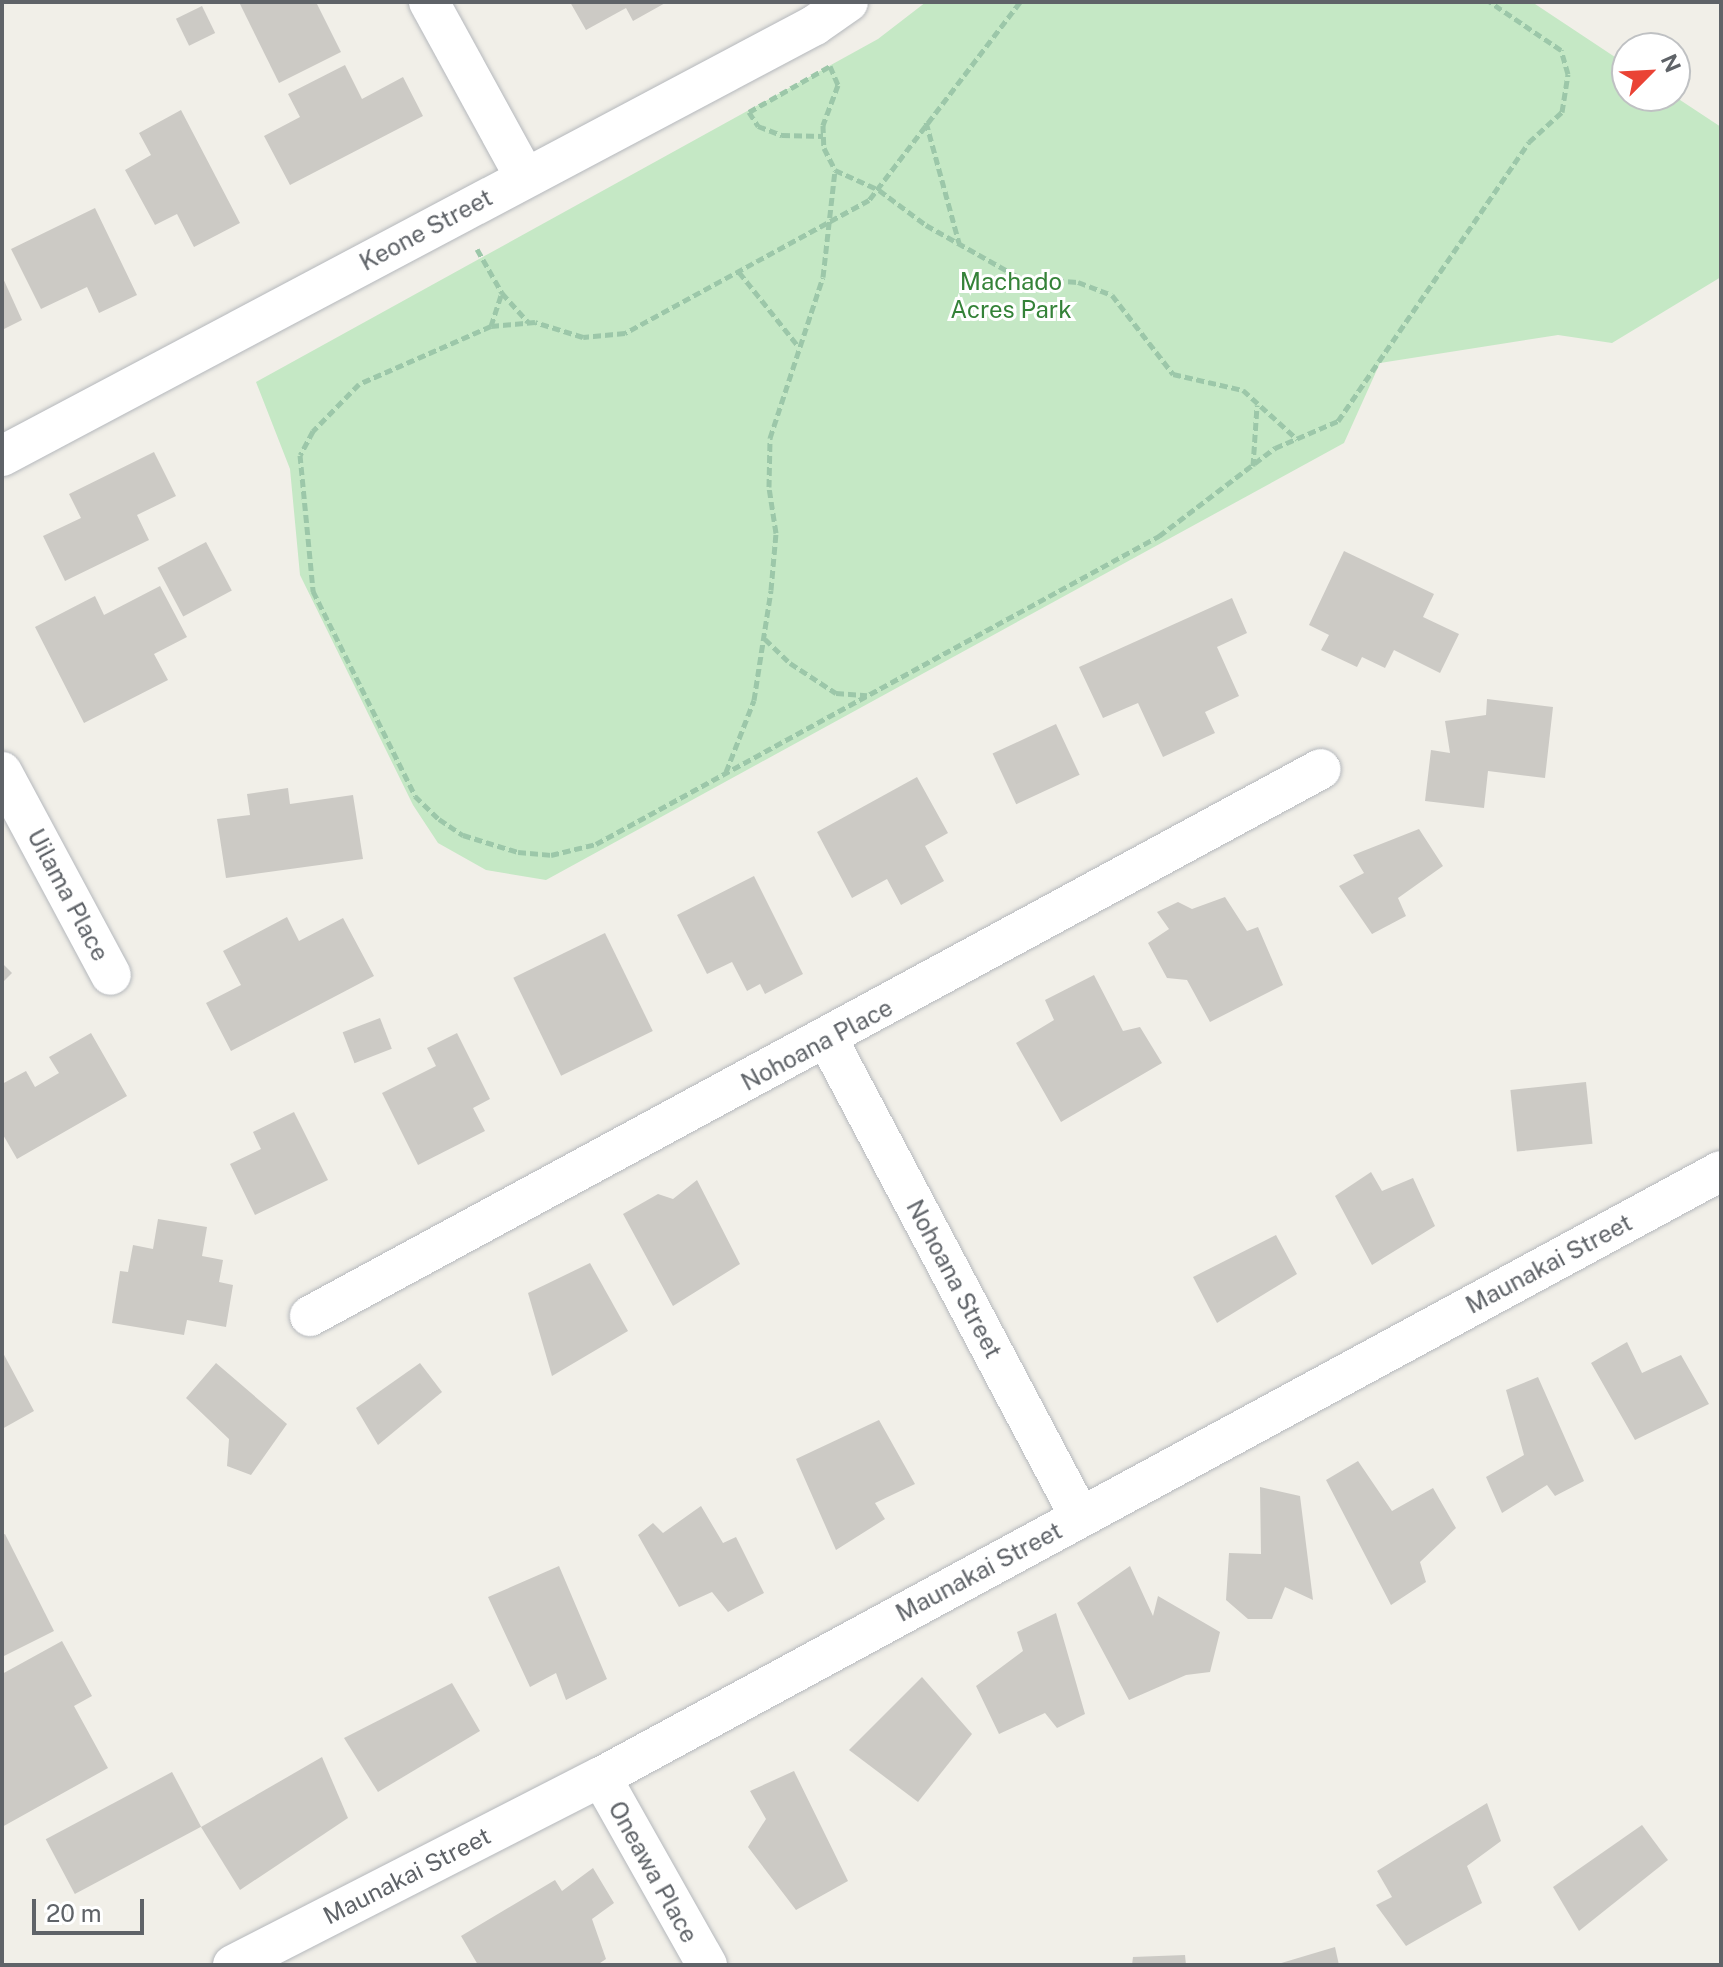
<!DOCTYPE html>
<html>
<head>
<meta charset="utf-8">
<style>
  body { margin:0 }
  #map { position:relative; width:1723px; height:1967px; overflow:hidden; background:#f1efe8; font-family:"Public Sans",sans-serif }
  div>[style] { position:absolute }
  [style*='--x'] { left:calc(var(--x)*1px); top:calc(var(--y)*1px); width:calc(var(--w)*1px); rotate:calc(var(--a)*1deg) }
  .green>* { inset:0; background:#c5e8c5 }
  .building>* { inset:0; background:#cccac5; transform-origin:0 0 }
  .path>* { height:5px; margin-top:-2.5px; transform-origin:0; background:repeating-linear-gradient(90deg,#9cc7a9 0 8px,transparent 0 12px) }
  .roads { filter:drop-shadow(0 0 2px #b5b8bc) drop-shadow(0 0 2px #b5b8bc) }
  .minor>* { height:40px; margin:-20px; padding:0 20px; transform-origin:20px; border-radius:20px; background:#fff }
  span { translate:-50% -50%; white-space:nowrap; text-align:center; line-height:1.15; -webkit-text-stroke:6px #fff; paint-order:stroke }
  .street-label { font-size:24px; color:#5f6368 }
  .park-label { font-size:24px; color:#348238 }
  .frame { position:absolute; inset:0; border:4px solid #5f6368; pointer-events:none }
  .north { position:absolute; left:1611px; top:32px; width:80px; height:80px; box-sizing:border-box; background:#fff; border:2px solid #bfc1c3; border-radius:50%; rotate:66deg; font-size:22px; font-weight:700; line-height:32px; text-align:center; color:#5f6368 }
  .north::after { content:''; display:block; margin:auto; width:28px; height:36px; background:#ea4335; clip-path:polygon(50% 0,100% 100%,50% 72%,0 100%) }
  .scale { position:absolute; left:32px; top:1899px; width:112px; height:36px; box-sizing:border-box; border:4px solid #5f6368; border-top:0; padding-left:10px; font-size:24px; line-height:28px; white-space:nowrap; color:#5f6368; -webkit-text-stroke:6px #fff; paint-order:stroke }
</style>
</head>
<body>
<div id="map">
  <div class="green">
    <i style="clip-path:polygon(926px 2px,1532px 2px,1627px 65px,1627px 96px,1674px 96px,1721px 127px,1721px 277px,1612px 343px,1558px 335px,1380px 363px,1344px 443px,546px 880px,486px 870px,438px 843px,413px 805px,300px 575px,290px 469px,256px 382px,878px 39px)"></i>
  </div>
  <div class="building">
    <i style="clip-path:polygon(239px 2px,316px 2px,341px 52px,279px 83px)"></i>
    <i style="clip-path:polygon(570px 2px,667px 2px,633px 21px,626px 8px,586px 30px)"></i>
    <i style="left:202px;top:6px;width:30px;height:29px;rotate:64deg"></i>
    <i style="clip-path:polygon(345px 65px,362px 99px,403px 77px,423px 116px,290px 185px,264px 136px,300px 117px,288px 94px)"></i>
    <i style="clip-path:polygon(181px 110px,240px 223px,194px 247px,177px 214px,155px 225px,125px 170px,151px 155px,139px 133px)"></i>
    <i style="clip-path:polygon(95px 208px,137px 295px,99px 313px,87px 287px,41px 309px,11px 249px)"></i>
    <i style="clip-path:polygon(2px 276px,22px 320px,2px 330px)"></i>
    <i style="clip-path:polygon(154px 452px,176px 496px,137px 515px,149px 540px,65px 581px,43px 536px,81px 518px,69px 494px)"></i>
    <i style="left:206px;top:542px;width:55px;height:55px;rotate:62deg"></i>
    <i style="clip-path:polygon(1344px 551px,1434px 594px,1423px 617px,1459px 634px,1440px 673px,1394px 650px,1385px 668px,1362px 657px,1357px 667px,1321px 650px,1329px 635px,1309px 625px)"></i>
    <i style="clip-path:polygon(160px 586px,187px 637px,154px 654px,168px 680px,84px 723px,35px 627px,95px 596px,104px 615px)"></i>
    <i style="clip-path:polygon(1232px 598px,1247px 633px,1217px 647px,1239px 696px,1205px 712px,1215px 733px,1163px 757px,1138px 703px,1103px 718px,1079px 667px)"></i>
    <i style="clip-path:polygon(1487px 699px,1553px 707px,1545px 778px,1488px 771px,1484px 808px,1425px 801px,1431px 750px,1450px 753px,1445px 721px,1486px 715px)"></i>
    <i style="left:1056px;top:724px;width:56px;height:70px;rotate:65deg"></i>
    <i style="clip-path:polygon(917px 777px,948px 833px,925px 846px,944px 881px,901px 905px,887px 879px,852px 898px,817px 832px)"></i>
    <i style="clip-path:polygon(288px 788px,290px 804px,353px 795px,363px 859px,226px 878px,217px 819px,250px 815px,247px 794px)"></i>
    <i style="clip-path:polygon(1419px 829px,1443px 866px,1398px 898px,1406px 916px,1372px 934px,1339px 886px,1364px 873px,1353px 855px)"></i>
    <i style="clip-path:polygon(754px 876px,803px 974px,765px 994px,760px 984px,747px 991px,732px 962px,707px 974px,677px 915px)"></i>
    <i style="clip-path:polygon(1225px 897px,1247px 931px,1258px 927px,1283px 985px,1210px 1022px,1187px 980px,1167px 978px,1148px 943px,1169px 929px,1157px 912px,1178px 902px,1192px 909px)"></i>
    <i style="clip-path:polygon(287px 917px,299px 941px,343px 918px,374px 976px,231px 1051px,206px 1003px,241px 985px,223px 951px)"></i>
    <i style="left:605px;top:933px;width:109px;height:102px;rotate:64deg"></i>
    <i style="clip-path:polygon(2px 963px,12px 973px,2px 983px)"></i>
    <i style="clip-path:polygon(1094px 975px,1123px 1031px,1140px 1027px,1162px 1063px,1061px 1122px,1016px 1043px,1054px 1020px,1045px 1000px)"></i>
    <i style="left:380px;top:1018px;width:33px;height:40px;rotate:69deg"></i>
    <i style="clip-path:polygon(91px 1033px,127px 1096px,17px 1159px,2px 1133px,2px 1084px,26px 1071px,35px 1087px,59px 1073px,49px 1057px)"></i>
    <i style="clip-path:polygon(457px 1033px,490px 1099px,473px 1108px,485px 1131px,418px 1165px,382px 1093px,436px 1066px,427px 1048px)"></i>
    <i style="left:1586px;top:1082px;width:62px;height:76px;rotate:84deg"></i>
    <i style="clip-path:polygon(294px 1112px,328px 1180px,255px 1215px,230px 1164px,261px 1149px,253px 1132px)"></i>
    <i style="clip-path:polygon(1371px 1172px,1382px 1191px,1413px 1178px,1435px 1226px,1372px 1265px,1335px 1196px)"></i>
    <i style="clip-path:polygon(697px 1180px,740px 1264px,673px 1306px,623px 1214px,658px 1194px,673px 1199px)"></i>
    <i style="clip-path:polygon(158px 1219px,207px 1227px,202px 1256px,223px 1260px,219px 1282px,233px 1285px,226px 1327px,187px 1320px,184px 1335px,112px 1323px,120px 1271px,128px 1272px,133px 1245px,153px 1249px)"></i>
    <i style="clip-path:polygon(1276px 1235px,1297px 1274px,1217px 1323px,1193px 1277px)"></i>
    <i style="clip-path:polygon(590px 1263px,628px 1331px,552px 1376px,528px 1293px)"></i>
    <i style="clip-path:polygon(1627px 1342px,1642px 1373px,1681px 1355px,1709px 1404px,1635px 1440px,1591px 1363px)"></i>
    <i style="clip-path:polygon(2px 1351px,34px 1411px,2px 1429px)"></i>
    <i style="clip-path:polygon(216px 1363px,287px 1424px,251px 1475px,227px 1466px,229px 1439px,186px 1398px)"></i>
    <i style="clip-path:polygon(420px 1363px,442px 1392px,378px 1445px,356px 1408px)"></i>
    <i style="clip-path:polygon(1538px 1377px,1584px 1481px,1555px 1496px,1547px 1485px,1502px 1513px,1486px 1477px,1524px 1455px,1506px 1390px)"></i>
    <i style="clip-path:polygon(879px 1420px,915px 1484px,875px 1503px,885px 1519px,836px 1550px,796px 1459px)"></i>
    <i style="clip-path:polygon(1358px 1461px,1392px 1511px,1433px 1488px,1456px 1528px,1420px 1562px,1426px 1582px,1391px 1605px,1326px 1480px)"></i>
    <i style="clip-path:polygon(1260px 1487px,1300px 1496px,1313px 1600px,1285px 1587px,1272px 1619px,1248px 1619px,1226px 1600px,1229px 1553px,1261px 1554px)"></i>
    <i style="clip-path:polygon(701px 1506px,723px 1543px,736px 1537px,764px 1593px,728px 1612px,712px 1592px,679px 1607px,638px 1535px,653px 1523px,663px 1533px)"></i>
    <i style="clip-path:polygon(5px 1534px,54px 1631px,2px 1657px,2px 1535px)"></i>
    <i style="clip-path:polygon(559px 1566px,607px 1679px,566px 1700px,556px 1673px,530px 1687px,488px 1597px)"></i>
    <i style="clip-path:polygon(1130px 1566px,1153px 1616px,1158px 1596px,1220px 1632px,1210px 1672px,1186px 1675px,1129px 1700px,1077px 1603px)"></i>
    <i style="clip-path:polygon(1056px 1613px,1085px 1714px,1057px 1728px,1045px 1713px,999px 1734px,976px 1686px,1023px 1651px,1017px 1632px)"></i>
    <i style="clip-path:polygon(62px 1641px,92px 1696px,74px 1706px,108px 1768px,2px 1827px,2px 1674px)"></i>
    <i style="clip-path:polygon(922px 1677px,972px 1734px,918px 1802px,849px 1750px)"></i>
    <i style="clip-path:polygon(452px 1683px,480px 1731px,378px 1792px,344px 1738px)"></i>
    <i style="clip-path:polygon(322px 1757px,348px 1818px,240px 1890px,201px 1827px)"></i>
    <i style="clip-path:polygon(794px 1771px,848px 1881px,796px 1910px,748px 1847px,766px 1819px,750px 1791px)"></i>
    <i style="left:172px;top:1772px;width:62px;height:143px;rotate:62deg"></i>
    <i style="clip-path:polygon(1487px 1803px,1501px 1841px,1467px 1866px,1482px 1903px,1406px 1946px,1376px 1905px,1392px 1897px,1377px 1871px)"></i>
    <i style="clip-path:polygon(1642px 1825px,1668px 1860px,1579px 1931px,1553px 1887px)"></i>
    <i style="clip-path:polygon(593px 1868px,614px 1903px,592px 1919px,606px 1959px,597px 1965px,478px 1965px,461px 1936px,555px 1880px,562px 1891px)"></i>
    <i style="clip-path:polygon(1335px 1947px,1339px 1965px,1278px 1965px,1278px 1964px)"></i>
    <i style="clip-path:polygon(1185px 1955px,1186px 1965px,1132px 1965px,1133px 1957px)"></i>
  </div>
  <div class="path">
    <i style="--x:1020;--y:2;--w:249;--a:127.3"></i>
    <i style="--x:869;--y:200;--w:278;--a:151.4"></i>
    <i style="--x:625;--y:333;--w:42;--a:174.6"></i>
    <i style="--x:583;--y:337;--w:50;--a:-162.6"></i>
    <i style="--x:535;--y:322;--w:44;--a:174.8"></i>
    <i style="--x:491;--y:326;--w:144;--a:156.3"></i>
    <i style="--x:359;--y:384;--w:66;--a:134.4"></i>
    <i style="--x:313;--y:431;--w:27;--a:118"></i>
    <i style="--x:300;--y:455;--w:137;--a:84.5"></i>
    <i style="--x:313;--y:591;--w:229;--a:63.5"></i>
    <i style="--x:415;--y:796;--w:33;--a:44"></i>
    <i style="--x:439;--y:819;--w:29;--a:34"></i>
    <i style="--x:463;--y:835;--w:58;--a:17.2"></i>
    <i style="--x:518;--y:852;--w:33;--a:5"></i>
    <i style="--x:551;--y:855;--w:46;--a:-13.7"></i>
    <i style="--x:596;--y:844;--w:642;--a:-28.68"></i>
    <i style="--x:1159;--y:536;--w:146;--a:-37.2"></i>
    <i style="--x:1275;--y:448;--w:69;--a:-23.2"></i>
    <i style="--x:1338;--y:421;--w:338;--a:-55.6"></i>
    <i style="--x:1529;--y:142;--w:45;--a:-42.3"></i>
    <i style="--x:1562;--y:112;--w:38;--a:-81"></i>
    <i style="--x:1568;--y:74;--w:25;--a:-106"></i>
    <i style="--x:1561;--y:50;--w:86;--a:-145.9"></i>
    <i style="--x:749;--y:112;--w:93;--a:-29.6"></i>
    <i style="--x:830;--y:66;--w:21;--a:67"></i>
    <i style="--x:838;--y:85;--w:43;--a:110.6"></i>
    <i style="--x:823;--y:125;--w:23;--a:88"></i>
    <i style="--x:824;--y:148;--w:25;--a:63"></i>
    <i style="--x:835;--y:170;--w:48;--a:24.4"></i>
    <i style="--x:879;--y:190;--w:59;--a:36.7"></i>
    <i style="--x:926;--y:225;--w:108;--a:29.4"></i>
    <i style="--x:1020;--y:278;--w:58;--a:3.9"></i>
    <i style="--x:1078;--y:282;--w:36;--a:21"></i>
    <i style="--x:1112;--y:295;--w:100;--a:52.3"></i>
    <i style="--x:1173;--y:374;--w:72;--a:12.9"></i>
    <i style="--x:1243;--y:390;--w:73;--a:42.2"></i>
    <i style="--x:749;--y:112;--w:17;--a:57"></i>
    <i style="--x:758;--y:126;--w:26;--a:21"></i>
    <i style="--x:782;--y:135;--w:41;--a:1.4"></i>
    <i style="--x:926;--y:122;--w:125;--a:74.7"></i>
    <i style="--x:477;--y:249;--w:51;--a:60.4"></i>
    <i style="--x:502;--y:293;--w:39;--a:48"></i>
    <i style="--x:739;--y:272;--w:95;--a:51.4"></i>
    <i style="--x:491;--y:326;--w:35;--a:-72"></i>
    <i style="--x:1253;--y:466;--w:61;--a:-86.2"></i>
    <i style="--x:765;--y:639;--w:35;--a:44"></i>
    <i style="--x:790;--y:663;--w:55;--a:33.1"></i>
    <i style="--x:836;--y:693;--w:31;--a:4"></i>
    <i style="--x:726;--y:772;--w:77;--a:-68.7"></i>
    <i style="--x:754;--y:700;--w:111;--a:-81.2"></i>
    <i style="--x:771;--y:590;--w:57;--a:-85"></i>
    <i style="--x:776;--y:533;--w:47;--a:-98.7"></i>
    <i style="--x:769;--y:487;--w:49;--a:-88.8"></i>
    <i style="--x:770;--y:438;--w:169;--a:-71.8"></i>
    <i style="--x:823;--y:277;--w:108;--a:-83.6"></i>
  </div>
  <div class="roads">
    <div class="minor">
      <i style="--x:429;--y:2;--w:200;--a:61.3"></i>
      <i style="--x:2;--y:456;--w:920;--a:-27.93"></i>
      <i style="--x:815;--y:25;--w:40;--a:-34.9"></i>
      <i style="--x:2;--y:772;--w:230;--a:61.8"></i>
      <i style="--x:828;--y:1040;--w:539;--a:62.15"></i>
      <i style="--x:310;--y:1316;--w:1149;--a:-28.42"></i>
      <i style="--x:601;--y:1777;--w:216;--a:60.6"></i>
      <i style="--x:233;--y:1965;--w:413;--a:-27.1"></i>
      <i style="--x:601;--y:1777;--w:1273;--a:-28.42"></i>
    </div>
  </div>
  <div class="street-label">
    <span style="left:426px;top:230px;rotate:-28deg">Keone Street</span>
    <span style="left:68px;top:895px;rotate:62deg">Uilama Place</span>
    <span style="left:817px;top:1045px;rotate:-28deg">Nohoana Place</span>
    <span style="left:1549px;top:1264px;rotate:-28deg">Maunakai Street</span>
    <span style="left:954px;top:1279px;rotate:62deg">Nohoana Street</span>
    <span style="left:979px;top:1572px;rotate:-28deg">Maunakai Street</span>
    <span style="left:653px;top:1872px;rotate:61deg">Oneawa Place</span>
    <span style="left:407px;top:1876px;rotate:-27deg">Maunakai Street</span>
  </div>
  <div class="park-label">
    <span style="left:1011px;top:296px">Machado<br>Acres Park</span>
  </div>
  <div class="frame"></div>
  <div class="north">N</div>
  <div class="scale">20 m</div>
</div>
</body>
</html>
